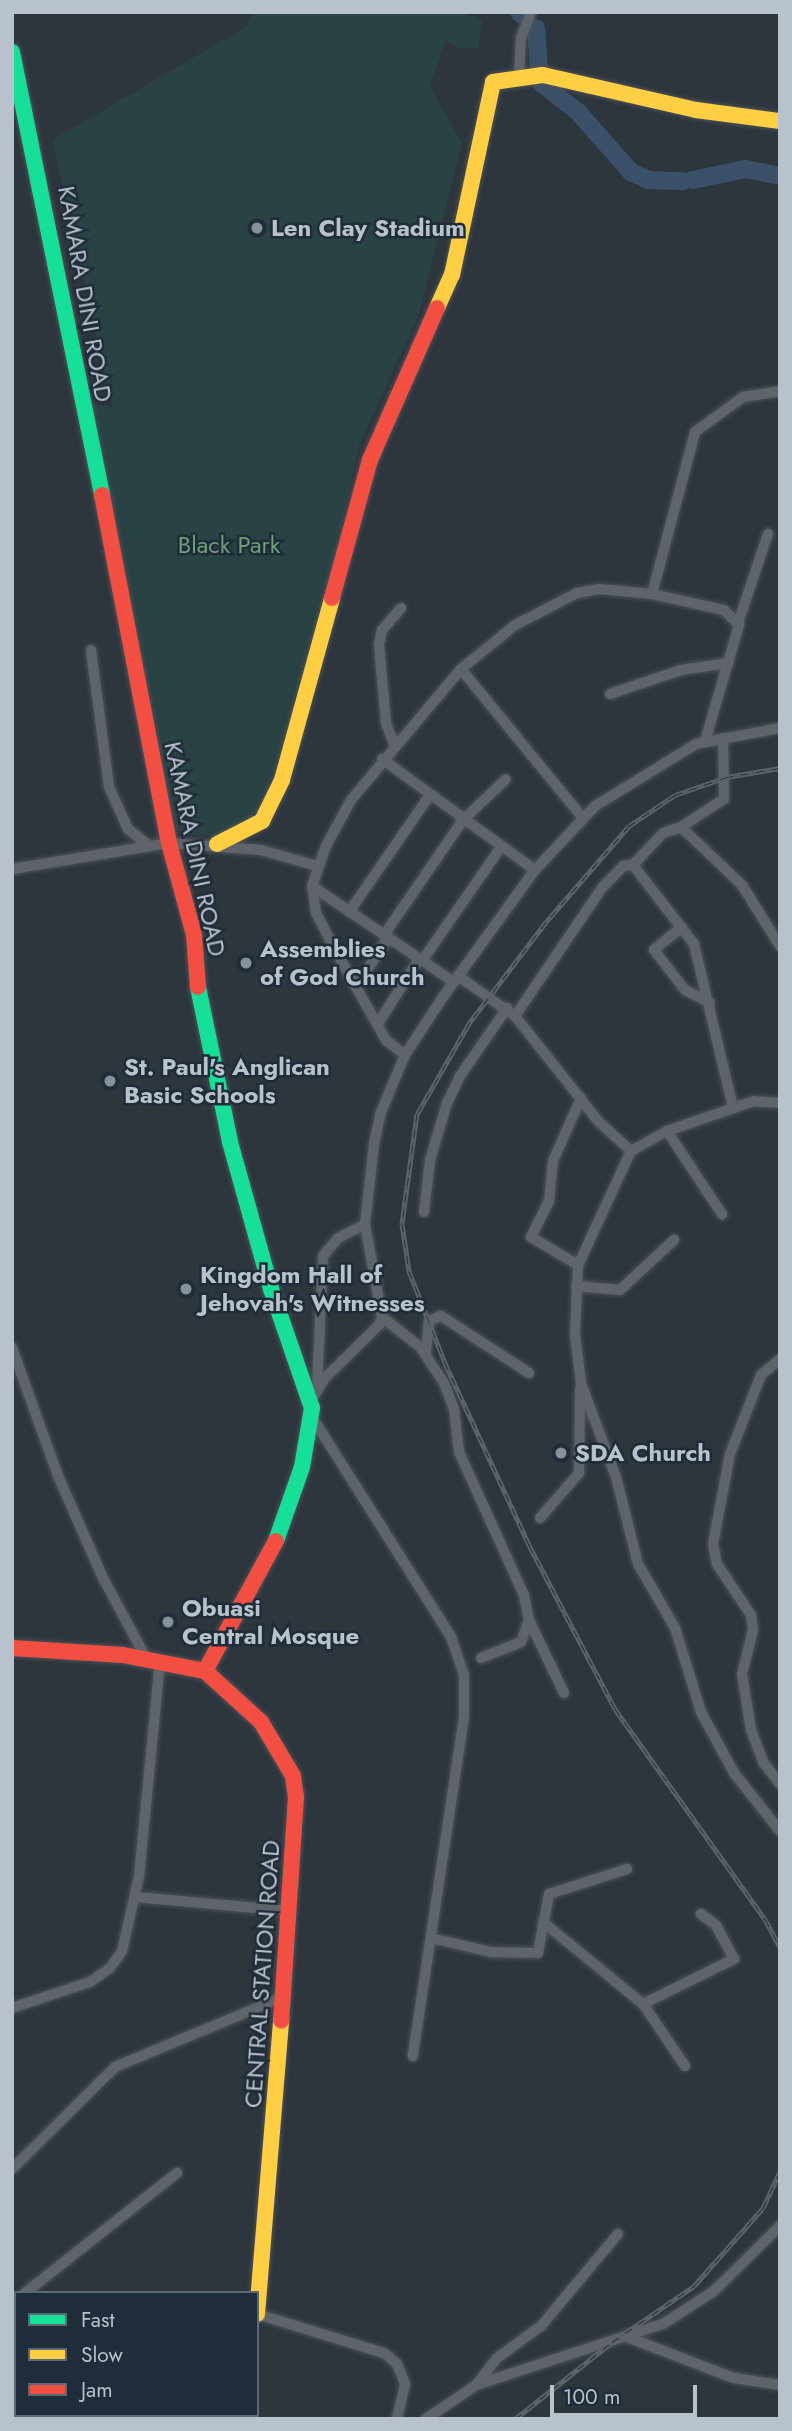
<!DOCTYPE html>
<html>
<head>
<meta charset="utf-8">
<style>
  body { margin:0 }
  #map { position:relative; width:792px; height:2431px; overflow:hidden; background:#2d353d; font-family:Jost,sans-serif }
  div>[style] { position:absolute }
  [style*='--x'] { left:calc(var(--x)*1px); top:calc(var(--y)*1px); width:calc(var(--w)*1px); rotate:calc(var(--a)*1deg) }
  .green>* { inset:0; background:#294244 }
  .river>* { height:18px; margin:-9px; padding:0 9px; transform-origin:9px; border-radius:9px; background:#3a5169 }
  .roads { filter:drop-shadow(0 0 2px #4c5157) drop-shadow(0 0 2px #4c5157) }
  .street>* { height:10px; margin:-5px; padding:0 5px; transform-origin:5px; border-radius:5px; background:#5e646a }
  .fast>* { height:16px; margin:-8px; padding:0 8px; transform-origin:8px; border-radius:8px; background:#16e098 }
  .slow>* { height:16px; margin:-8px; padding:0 8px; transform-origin:8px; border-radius:8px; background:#ffcf43 }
  .jam>* { height:16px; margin:-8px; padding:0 8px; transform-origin:8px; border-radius:8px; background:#f24e42 }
  .rail>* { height:5px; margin-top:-2.5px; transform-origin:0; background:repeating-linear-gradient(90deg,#1f2c39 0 8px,#5c6268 0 16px); box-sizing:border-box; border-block:2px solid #5c6268 }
  .dots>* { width:19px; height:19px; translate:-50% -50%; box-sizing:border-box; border:4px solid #1f2c39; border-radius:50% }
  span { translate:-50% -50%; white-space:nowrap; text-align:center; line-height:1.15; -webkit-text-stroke:5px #1f2c39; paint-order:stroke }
  .poi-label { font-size:24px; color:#b8c2cd; font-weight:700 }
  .left { translate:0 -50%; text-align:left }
  .street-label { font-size:24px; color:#b8c2cd }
  .park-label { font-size:24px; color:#6e9f76 }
  .frame { position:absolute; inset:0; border:14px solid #b8c2cd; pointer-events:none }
  .legend { position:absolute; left:14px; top:2291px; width:245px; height:126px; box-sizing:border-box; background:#1f2c39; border:2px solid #5c6874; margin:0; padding:9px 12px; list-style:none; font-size:21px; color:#b8c2cd }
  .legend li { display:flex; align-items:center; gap:14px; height:35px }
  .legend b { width:35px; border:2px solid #5c6874 }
  .scale { position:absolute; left:550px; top:2385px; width:147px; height:32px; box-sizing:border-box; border:4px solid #b8c2cd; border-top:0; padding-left:9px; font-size:21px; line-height:24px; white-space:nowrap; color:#b8c2cd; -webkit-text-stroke:5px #1f2c39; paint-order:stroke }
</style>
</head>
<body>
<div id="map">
  <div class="green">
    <i style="clip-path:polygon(252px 12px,462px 12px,482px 20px,478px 49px,460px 48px,445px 41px,430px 86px,462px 143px,419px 314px,359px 446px,326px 603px,277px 777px,265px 802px,247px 824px,226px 837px,206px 836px,184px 834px,176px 829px,172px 816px,92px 403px,113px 408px,52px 140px,247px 26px)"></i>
  </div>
  <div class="river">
    <i style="--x:519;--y:12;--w:4;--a:45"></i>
    <i style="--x:536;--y:28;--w:40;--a:85.7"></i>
    <i style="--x:541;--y:83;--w:47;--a:38.1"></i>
    <i style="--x:578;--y:112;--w:80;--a:48.5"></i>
    <i style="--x:631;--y:172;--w:19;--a:25"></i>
    <i style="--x:648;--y:180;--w:35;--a:2"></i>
    <i style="--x:693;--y:180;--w:53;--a:-11.9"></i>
    <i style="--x:745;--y:169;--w:36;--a:11"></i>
  </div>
  <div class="roads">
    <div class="street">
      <i style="--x:519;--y:75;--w:37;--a:-87"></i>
      <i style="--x:521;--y:38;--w:28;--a:-69"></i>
      <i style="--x:652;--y:594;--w:168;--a:-75.1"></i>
      <i style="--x:695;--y:432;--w:59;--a:-36.1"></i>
      <i style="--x:743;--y:397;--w:37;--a:-9"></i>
      <i style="--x:739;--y:620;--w:91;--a:-71.4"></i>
      <i style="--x:91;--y:650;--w:138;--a:82.5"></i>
      <i style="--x:109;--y:787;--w:46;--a:65.7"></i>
      <i style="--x:128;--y:829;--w:27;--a:39"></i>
      <i style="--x:461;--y:669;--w:191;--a:50.7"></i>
      <i style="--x:610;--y:694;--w:75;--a:-18.7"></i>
      <i style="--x:681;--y:670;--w:48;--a:-8.5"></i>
      <i style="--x:394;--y:744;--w:22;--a:-111"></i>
      <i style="--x:386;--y:723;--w:79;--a:-95.1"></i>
      <i style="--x:379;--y:644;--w:14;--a:-78"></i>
      <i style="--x:382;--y:630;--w:29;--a:-49"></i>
      <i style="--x:382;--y:759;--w:189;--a:36"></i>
      <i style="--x:681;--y:827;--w:51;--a:-33.1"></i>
      <i style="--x:724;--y:799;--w:61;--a:-90.9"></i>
      <i style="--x:633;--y:865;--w:44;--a:-46.8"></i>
      <i style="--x:663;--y:833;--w:19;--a:-18"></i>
      <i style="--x:681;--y:827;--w:84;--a:43.6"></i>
      <i style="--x:742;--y:885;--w:72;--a:58.1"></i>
      <i style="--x:12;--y:869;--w:159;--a:-9.4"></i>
      <i style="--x:169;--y:843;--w:92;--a:4.4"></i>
      <i style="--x:261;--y:850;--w:58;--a:15.9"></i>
      <i style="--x:312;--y:886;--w:171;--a:34.1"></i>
      <i style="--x:349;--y:912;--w:142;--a:-55.3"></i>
      <i style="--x:682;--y:927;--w:36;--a:141"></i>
      <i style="--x:654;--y:950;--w:51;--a:52.2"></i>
      <i style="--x:685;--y:990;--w:28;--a:27"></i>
      <i style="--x:384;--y:935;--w:140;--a:-55.5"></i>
      <i style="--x:463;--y:820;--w:59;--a:-43.6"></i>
      <i style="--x:422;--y:961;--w:139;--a:-55.3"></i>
      <i style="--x:458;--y:976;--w:70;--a:35.1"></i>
      <i style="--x:515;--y:1016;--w:135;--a:51.6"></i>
      <i style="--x:599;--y:1122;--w:43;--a:42.2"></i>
      <i style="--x:356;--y:987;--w:59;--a:-56.9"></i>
      <i style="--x:515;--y:1016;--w:155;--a:-55.8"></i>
      <i style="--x:602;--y:888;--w:30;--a:-46"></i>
      <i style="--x:623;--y:866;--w:10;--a:-6"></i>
      <i style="--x:633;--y:865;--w:100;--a:52.3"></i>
      <i style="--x:694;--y:944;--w:169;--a:76.6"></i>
      <i style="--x:377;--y:1025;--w:78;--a:-57.5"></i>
      <i style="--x:405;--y:1055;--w:24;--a:-142"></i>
      <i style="--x:386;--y:1040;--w:106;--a:-119.5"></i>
      <i style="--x:334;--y:948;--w:39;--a:-117"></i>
      <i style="--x:316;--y:913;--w:27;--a:-98"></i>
      <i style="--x:312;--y:886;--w:42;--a:-70.7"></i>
      <i style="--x:326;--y:846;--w:52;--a:-61.5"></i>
      <i style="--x:351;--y:800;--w:171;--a:-50"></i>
      <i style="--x:461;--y:669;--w:70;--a:-39.2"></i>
      <i style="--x:515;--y:625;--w:70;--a:-27.3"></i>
      <i style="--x:577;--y:593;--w:22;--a:-10"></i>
      <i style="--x:599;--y:589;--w:53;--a:5.4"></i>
      <i style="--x:652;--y:594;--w:74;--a:12.5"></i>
      <i style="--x:724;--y:610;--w:21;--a:45"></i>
      <i style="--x:739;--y:625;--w:121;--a:106.3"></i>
      <i style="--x:780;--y:1103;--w:26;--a:-176"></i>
      <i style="--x:754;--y:1101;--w:92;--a:161"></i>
      <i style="--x:667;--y:1131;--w:41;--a:150.9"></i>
      <i style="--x:631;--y:1151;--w:126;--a:114.9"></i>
      <i style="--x:578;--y:1265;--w:70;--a:92.5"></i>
      <i style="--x:575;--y:1335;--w:48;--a:82.9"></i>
      <i style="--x:581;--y:1383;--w:100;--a:69.6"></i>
      <i style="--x:616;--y:1477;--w:90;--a:75.8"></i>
      <i style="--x:638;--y:1564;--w:74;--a:60"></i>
      <i style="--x:675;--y:1628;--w:88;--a:72.8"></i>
      <i style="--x:701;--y:1712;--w:69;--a:61.6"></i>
      <i style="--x:734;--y:1773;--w:74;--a:51.6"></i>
      <i style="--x:667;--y:1131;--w:100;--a:56.5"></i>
      <i style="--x:424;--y:1212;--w:52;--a:-83.4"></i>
      <i style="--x:430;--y:1160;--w:59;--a:-73.4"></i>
      <i style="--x:447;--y:1103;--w:30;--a:-64"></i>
      <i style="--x:460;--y:1076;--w:83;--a:-55.3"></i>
      <i style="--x:578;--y:1265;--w:55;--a:-149.2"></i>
      <i style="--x:531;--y:1237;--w:40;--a:-63.4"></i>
      <i style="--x:549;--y:1201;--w:40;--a:-84.3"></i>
      <i style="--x:553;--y:1161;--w:69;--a:-66"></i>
      <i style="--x:576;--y:1286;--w:44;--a:5.2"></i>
      <i style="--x:620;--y:1290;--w:74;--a:-42.8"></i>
      <i style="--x:382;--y:1317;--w:48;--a:38.3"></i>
      <i style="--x:420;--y:1347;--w:43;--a:56.3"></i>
      <i style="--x:444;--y:1383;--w:28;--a:69"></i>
      <i style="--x:454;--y:1409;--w:43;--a:83.4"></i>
      <i style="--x:459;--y:1452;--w:157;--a:65.6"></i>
      <i style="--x:524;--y:1595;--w:25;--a:79"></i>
      <i style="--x:529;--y:1620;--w:23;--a:110"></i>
      <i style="--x:521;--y:1642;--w:43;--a:158.2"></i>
      <i style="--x:12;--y:1348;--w:136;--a:70.2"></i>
      <i style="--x:58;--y:1476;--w:111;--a:66.2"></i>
      <i style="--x:103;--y:1578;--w:91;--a:61.7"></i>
      <i style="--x:426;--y:1353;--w:32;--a:-85"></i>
      <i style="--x:429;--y:1321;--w:13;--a:-23"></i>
      <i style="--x:441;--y:1316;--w:105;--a:32.9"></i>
      <i style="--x:780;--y:1359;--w:25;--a:140"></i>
      <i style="--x:761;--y:1375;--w:85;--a:111.4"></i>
      <i style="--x:730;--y:1454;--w:92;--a:100.7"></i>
      <i style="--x:713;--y:1544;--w:20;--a:79"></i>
      <i style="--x:717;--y:1564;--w:61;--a:56.3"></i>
      <i style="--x:751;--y:1615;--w:15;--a:82"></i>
      <i style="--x:753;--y:1630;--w:45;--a:104"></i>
      <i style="--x:742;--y:1674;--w:57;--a:80.9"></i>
      <i style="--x:751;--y:1730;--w:34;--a:69"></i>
      <i style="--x:763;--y:1762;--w:28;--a:52"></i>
      <i style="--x:317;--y:1388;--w:132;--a:-87.4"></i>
      <i style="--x:323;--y:1256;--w:23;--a:-50"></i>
      <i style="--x:338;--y:1238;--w:30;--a:-27"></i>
      <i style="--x:311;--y:1401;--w:27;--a:-59"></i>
      <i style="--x:325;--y:1378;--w:76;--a:-44.5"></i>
      <i style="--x:379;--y:1325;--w:9;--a:-69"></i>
      <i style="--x:382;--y:1317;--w:95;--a:-100.4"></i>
      <i style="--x:365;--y:1224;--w:81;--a:-83.6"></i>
      <i style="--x:374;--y:1144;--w:33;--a:-78"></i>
      <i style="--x:381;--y:1112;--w:62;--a:-67.2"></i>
      <i style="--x:405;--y:1055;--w:69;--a:-56.8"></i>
      <i style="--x:443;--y:997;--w:157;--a:-54.1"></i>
      <i style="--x:535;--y:870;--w:88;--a:-46.8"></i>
      <i style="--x:595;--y:806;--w:119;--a:-31.5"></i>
      <i style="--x:696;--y:744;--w:86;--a:-10.8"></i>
      <i style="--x:312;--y:1417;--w:260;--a:57.7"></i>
      <i style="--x:451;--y:1637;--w:40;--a:71.1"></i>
      <i style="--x:464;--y:1675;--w:42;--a:90"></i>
      <i style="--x:464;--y:1717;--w:343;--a:98.6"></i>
      <i style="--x:540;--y:1518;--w:60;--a:-49.1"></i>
      <i style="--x:579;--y:1473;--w:84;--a:-89.3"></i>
      <i style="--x:529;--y:1620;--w:81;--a:64.4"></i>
      <i style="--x:135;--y:1897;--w:156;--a:5.2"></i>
      <i style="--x:543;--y:1922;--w:129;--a:39.4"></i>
      <i style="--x:643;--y:2004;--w:75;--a:55.9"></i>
      <i style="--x:431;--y:1938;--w:62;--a:13.1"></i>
      <i style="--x:491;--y:1952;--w:47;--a:1.2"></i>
      <i style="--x:538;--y:1953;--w:60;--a:-79.4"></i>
      <i style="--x:549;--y:1894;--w:82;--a:-17.8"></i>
      <i style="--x:643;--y:2004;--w:102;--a:-26.3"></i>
      <i style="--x:734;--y:1959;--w:38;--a:-118"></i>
      <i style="--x:716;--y:1925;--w:19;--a:-144"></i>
      <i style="--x:12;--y:2008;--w:82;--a:-18.4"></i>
      <i style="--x:90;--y:1982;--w:24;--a:-35"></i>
      <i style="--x:110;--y:1968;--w:21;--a:-55"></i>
      <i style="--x:122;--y:1951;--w:77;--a:-77.2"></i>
      <i style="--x:139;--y:1876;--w:216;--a:-84.4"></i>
      <i style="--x:12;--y:2169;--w:145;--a:-44.7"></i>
      <i style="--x:115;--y:2067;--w:182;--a:-22.6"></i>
      <i style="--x:25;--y:2293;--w:194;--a:-38.3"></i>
      <i style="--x:12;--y:2303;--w:5;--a:-37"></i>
      <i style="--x:257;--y:2314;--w:133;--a:17.1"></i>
      <i style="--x:384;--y:2353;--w:17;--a:40"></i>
      <i style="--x:397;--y:2364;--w:22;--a:68"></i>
      <i style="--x:405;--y:2384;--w:36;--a:103"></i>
      <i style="--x:627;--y:2337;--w:115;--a:21"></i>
      <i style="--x:734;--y:2378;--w:47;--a:8.7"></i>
      <i style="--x:12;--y:2385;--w:6;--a:51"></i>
      <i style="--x:476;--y:2385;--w:34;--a:-52"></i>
      <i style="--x:497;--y:2358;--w:54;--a:-36"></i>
      <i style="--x:541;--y:2326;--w:120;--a:-50.1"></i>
      <i style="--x:43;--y:2419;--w:6;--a:-45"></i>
      <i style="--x:426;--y:2419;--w:60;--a:-34.2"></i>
      <i style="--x:476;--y:2385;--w:197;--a:-18.1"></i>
      <i style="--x:663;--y:2324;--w:61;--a:-32.9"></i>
      <i style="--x:714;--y:2291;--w:93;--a:-44.6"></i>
    </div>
    <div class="fast">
      <i style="--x:12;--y:52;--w:452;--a:78.5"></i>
      <i style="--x:198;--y:987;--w:158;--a:78.3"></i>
      <i style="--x:230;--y:1142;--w:153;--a:74.4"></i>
      <i style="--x:271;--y:1289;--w:126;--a:71"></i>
      <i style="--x:312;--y:1408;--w:60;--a:99.6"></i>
      <i style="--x:302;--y:1467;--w:78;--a:109.4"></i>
    </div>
    <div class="slow">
      <i style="--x:437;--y:308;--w:36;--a:-66"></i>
      <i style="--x:452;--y:275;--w:197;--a:-78"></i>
      <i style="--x:493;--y:82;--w:50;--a:-8"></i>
      <i style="--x:543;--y:75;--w:157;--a:12.9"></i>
      <i style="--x:696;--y:110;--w:85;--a:7.5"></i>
      <i style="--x:217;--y:844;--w:51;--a:-27.1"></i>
      <i style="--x:262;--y:821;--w:46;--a:-64"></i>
      <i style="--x:282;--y:780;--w:189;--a:-74.6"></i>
      <i style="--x:257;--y:2314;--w:295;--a:-85.3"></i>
      <i style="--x:192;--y:2419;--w:4;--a:-63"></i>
    </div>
    <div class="jam">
      <i style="--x:102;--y:495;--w:354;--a:79.1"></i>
      <i style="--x:169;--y:843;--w:95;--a:74.8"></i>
      <i style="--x:194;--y:935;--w:52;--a:85.6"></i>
      <i style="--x:332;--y:598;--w:143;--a:-74.6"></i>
      <i style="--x:370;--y:460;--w:166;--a:-66.2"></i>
      <i style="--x:12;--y:1648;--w:111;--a:3.6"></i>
      <i style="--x:123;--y:1655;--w:84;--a:11"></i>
      <i style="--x:205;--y:1671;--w:76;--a:42.3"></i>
      <i style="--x:261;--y:1722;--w:63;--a:59.3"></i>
      <i style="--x:293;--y:1776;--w:21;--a:82"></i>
      <i style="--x:296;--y:1797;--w:224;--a:93.8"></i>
      <i style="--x:205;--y:1671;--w:148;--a:-61.4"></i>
    </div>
  </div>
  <div class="rail">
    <i style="--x:780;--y:768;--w:54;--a:170.4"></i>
    <i style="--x:727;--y:777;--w:55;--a:160.9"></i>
    <i style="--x:675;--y:795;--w:55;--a:146"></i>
    <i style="--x:629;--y:826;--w:127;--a:130.8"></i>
    <i style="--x:546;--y:922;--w:126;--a:127.2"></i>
    <i style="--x:470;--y:1022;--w:106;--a:119.9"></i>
    <i style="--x:417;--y:1114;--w:111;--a:97.8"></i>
    <i style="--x:402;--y:1224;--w:48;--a:81.5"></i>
    <i style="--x:409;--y:1271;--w:99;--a:68.6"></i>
    <i style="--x:445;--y:1363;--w:200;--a:65.2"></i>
    <i style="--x:529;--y:1545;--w:185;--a:62.3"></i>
    <i style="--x:615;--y:1709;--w:258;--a:54.5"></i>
    <i style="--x:765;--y:1919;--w:32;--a:62"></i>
    <i style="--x:515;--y:2419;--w:124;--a:-38.4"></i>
    <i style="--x:612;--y:2342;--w:99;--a:-34.3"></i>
    <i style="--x:694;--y:2286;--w:104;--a:-48.5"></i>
    <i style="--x:763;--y:2208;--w:40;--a:-65"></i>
  </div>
  <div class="dots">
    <i style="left:257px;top:228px;background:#87919b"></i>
    <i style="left:246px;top:963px;background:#87919b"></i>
    <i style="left:110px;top:1081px;background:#87919b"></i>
    <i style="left:186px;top:1289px;background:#87919b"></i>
    <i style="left:561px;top:1453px;background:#87919b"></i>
    <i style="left:168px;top:1622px;background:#87919b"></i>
  </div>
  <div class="poi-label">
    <span class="left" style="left:271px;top:228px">Len Clay Stadium</span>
    <span class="left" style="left:260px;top:963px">Assemblies<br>of God Church</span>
    <span class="left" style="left:124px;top:1081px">St. Paul's Anglican<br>Basic Schools</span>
    <span class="left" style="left:200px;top:1289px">Kingdom Hall of<br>Jehovah's Witnesses</span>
    <span class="left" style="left:575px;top:1453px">SDA Church</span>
    <span class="left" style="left:182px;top:1622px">Obuasi<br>Central Mosque</span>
  </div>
  <div class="street-label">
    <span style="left:85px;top:294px;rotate:80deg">KAMARA DINI ROAD</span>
    <span style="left:195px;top:849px;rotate:78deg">KAMARA DINI ROAD</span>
    <span style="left:262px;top:1974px;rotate:-86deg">CENTRAL STATION ROAD</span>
  </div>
  <div class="park-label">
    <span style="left:229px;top:545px">Black Park</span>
  </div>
  <div class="frame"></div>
  <ul class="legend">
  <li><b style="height:9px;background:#16e098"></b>Fast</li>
  <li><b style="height:9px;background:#ffcf43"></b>Slow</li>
  <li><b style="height:9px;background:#f24e42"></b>Jam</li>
  </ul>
  <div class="scale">100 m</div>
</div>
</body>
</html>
